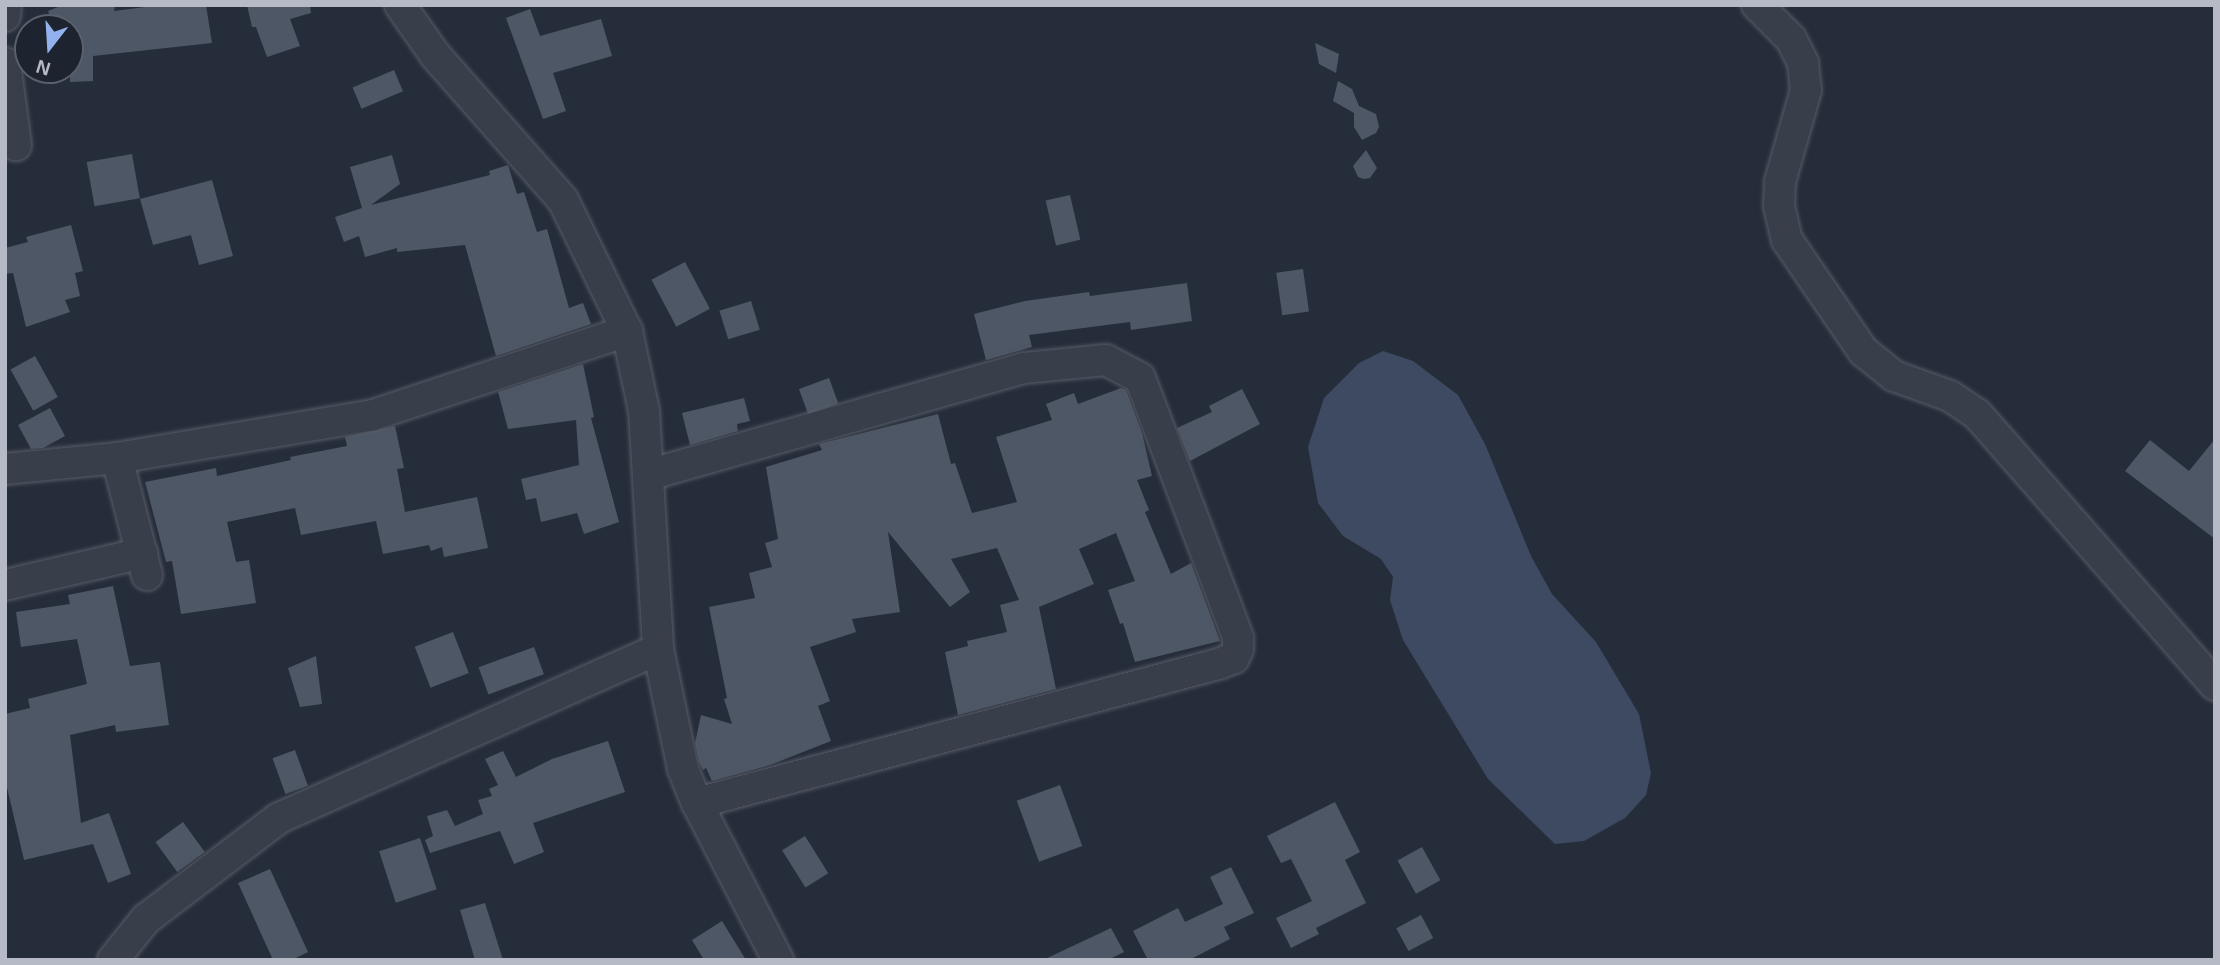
<!DOCTYPE html>
<html>
<head>
<meta charset="utf-8">
<style>
  body { margin:0 }
  #map { position:relative; width:2220px; height:965px; overflow:hidden; background:#262d3a; font-family:Helvetica,sans-serif }
  div>[style] { position:absolute }
  [style*='--x'] { left:calc(var(--x)*1px); top:calc(var(--y)*1px); width:calc(var(--w)*1px); rotate:calc(var(--a)*1deg) }
  .water>* { inset:0; background:#3d4a61 }
  .building>* { inset:0; background:#4e5765; transform-origin:0 0 }
  .roads { filter:drop-shadow(0 0 2px #575d68) drop-shadow(0 0 2px #575d68) }
  .minor>* { height:30px; margin:-15px; padding:0 15px; transform-origin:15px; border-radius:15px; background:#393f4a }
  span { translate:-50% -50%; white-space:nowrap; text-align:center; line-height:1.15; -webkit-text-stroke:6px #1e242f; paint-order:stroke }
  .frame { position:absolute; inset:0; border:7px solid #b5bac6; pointer-events:none }
  .north { position:absolute; left:14px; top:14px; width:70px; height:70px; box-sizing:border-box; background:#1e242f; border:2px solid #5a606b; border-radius:50%; rotate:197deg; font-size:19px; font-weight:700; line-height:28px; text-align:center; color:#b5bac6 }
  .north::after { content:''; display:block; margin:auto; width:24px; height:32px; background:#93b1ec; clip-path:polygon(50% 0,100% 100%,50% 72%,0 100%) }
</style>
</head>
<body>
<div id="map">
  <div class="water">
    <i style="clip-path:polygon(1383px 351px,1413px 361px,1458px 395px,1485px 444px,1531px 556px,1552px 594px,1596px 642px,1639px 714px,1651px 773px,1646px 795px,1625px 818px,1584px 841px,1555px 844px,1488px 779px,1403px 640px,1390px 600px,1393px 577px,1381px 559px,1343px 536px,1318px 503px,1308px 447px,1324px 398px,1359px 363px)"></i>
  </div>
  <div class="building">
    <i style="clip-path:polygon(63px 5px,115px 5px,114px 11px,160px 5px,206px 5px,212px 43px,93px 56px,93px 81px,70px 82px,70px 28px,54px 28px,48px 11px)"></i>
    <i style="clip-path:polygon(247px 5px,310px 5px,311px 13px,290px 19px,300px 46px,267px 57px,256px 27px,252px 27px)"></i>
    <i style="clip-path:polygon(530px 9px,540px 36px,601px 19px,612px 56px,553px 73px,566px 111px,543px 119px,506px 18px)"></i>
    <i style="clip-path:polygon(1315px 43px,1339px 54px,1336px 73px,1319px 64px)"></i>
    <i style="left:394px;top:70px;width:23px;height:45px;rotate:67deg"></i>
    <i style="clip-path:polygon(1338px 81px,1352px 89px,1359px 106px,1376px 114px,1379px 127px,1376px 133px,1362px 140px,1354px 127px,1354px 113px,1333px 101px)"></i>
    <i style="clip-path:polygon(1366px 150px,1377px 168px,1370px 178px,1364px 179px,1358px 177px,1353px 166px)"></i>
    <i style="left:132px;top:154px;width:45px;height:46px;rotate:80deg"></i>
    <i style="clip-path:polygon(392px 155px,400px 184px,371px 205px,490px 175px,489px 171px,508px 165px,517px 194px,524px 192px,537px 232px,547px 229px,569px 308px,583px 303px,591px 324px,496px 356px,465px 245px,397px 252px,397px 248px,365px 257px,359px 236px,344px 242px,335px 217px,362px 208px,350px 167px)"></i>
    <i style="clip-path:polygon(212px 180px,233px 256px,199px 265px,191px 235px,153px 245px,140px 199px)"></i>
    <i style="left:1070px;top:195px;width:46px;height:25px;rotate:77deg"></i>
    <i style="clip-path:polygon(71px 225px,83px 271px,75px 273px,80px 296px,65px 300px,70px 312px,26px 327px,13px 273px,5px 274px,5px 248px,28px 242px,26px 237px)"></i>
    <i style="left:685px;top:262px;width:53px;height:38px;rotate:62deg"></i>
    <i style="left:1303px;top:269px;width:43px;height:27px;rotate:82deg"></i>
    <i style="clip-path:polygon(1187px 283px,1192px 321px,1131px 330px,1130px 322px,1029px 335px,1032px 347px,986px 360px,974px 314px,1025px 301px,1089px 292px,1090px 296px)"></i>
    <i style="left:751px;top:301px;width:30px;height:33px;rotate:73deg"></i>
    <i style="left:35px;top:356px;width:47px;height:28px;rotate:61deg"></i>
    <i style="clip-path:polygon(583px 364px,594px 417px,591px 418px,619px 522px,584px 534px,577px 513px,541px 522px,536px 498px,526px 500px,521px 479px,579px 465px,576px 420px,508px 429px,498px 392px)"></i>
    <i style="left:829px;top:378px;width:27px;height:32px;rotate:70deg"></i>
    <i style="clip-path:polygon(1121px 388px,1126px 390px,1142px 433px,1152px 476px,1137px 480px,1149px 510px,1145px 512px,1171px 574px,1191px 563px,1220px 641px,1135px 662px,1123px 623px,1120px 624px,1108px 590px,1135px 581px,1116px 533px,1079px 549px,1094px 584px,1039px 607px,1056px 689px,958px 715px,945px 652px,968px 646px,967px 641px,1007px 632px,1000px 605px,1019px 600px,997px 548px,951px 559px,970px 592px,950px 607px,888px 532px,900px 612px,852px 619px,856px 632px,810px 647px,830px 701px,818px 706px,831px 741px,770px 765px,712px 781px,706px 768px,703px 770px,699px 762px,695px 743px,701px 715px,732px 724px,724px 699px,727px 698px,709px 607px,755px 598px,749px 573px,772px 567px,765px 543px,778px 539px,766px 467px,822px 450px,819px 444px,938px 414px,951px 464px,955px 463px,972px 513px,1017px 502px,996px 437px,1052px 420px,1046px 404px,1074px 393px,1078px 404px)"></i>
    <i style="clip-path:polygon(1242px 389px,1260px 424px,1190px 461px,1177px 428px,1212px 412px,1209px 406px)"></i>
    <i style="clip-path:polygon(744px 398px,750px 421px,737px 424px,738px 431px,690px 445px,682px 413px)"></i>
    <i style="clip-path:polygon(50px 408px,65px 436px,43px 448px,31px 449px,18px 425px)"></i>
    <i style="clip-path:polygon(395px 426px,404px 468px,397px 469px,405px 512px,477px 497px,488px 548px,444px 557px,442px 547px,431px 551px,429px 545px,383px 554px,376px 521px,301px 535px,295px 508px,227px 522px,236px 562px,249px 560px,256px 603px,181px 614px,172px 561px,166px 562px,145px 482px,216px 468px,217px 476px,291px 460px,290px 457px,347px 446px,345px 437px)"></i>
    <i style="clip-path:polygon(2215px 439px,2215px 539px,2125px 471px,2150px 440px,2189px 471px)"></i>
    <i style="clip-path:polygon(113px 586px,130px 666px,160px 662px,169px 725px,116px 732px,115px 725px,70px 735px,81px 823px,109px 813px,131px 874px,108px 883px,93px 844px,24px 860px,5px 779px,5px 714px,30px 708px,28px 699px,87px 684px,77px 639px,21px 647px,16px 612px,70px 604px,68px 595px)"></i>
    <i style="left:453px;top:632px;width:44px;height:41px;rotate:69deg"></i>
    <i style="left:534px;top:647px;width:29px;height:59px;rotate:70deg"></i>
    <i style="clip-path:polygon(316px 656px,322px 704px,300px 707px,288px 668px)"></i>
    <i style="clip-path:polygon(608px 741px,625px 792px,533px 823px,544px 852px,514px 864px,500px 831px,430px 853px,425px 840px,433px 836px,427px 816px,447px 810px,455px 826px,483px 814px,478px 800px,492px 796px,489px 789px,498px 785px,485px 759px,503px 751px,516px 777px,552px 759px)"></i>
    <i style="left:295px;top:750px;width:38px;height:24px;rotate:70deg"></i>
    <i style="left:1060px;top:785px;width:65px;height:46px;rotate:70deg"></i>
    <i style="clip-path:polygon(1335px 802px,1360px 852px,1345px 860px,1366px 903px,1316px 928px,1319px 934px,1291px 948px,1276px 918px,1312px 901px,1291px 859px,1281px 863px,1267px 836px)"></i>
    <i style="left:183px;top:822px;width:37px;height:34px;rotate:54deg"></i>
    <i style="left:805px;top:836px;width:44px;height:27px;rotate:58deg"></i>
    <i style="left:420px;top:838px;width:54px;height:43px;rotate:72deg"></i>
    <i style="left:1422px;top:847px;width:38px;height:28px;rotate:61deg"></i>
    <i style="clip-path:polygon(1231px 867px,1254px 913px,1224px 927px,1230px 939px,1189px 960px,1148px 960px,1133px 931px,1178px 908px,1185px 922px,1223px 904px,1210px 877px)"></i>
    <i style="clip-path:polygon(270px 869px,308px 952px,292px 960px,273px 960px,238px 883px)"></i>
    <i style="clip-path:polygon(485px 903px,503px 960px,475px 960px,460px 910px)"></i>
    <i style="left:1421px;top:915px;width:26px;height:28px;rotate:62deg"></i>
    <i style="clip-path:polygon(722px 921px,746px 960px,704px 960px,692px 940px)"></i>
    <i style="clip-path:polygon(1111px 928px,1124px 952px,1108px 960px,1043px 960px)"></i>
  </div>
  <div class="roads">
    <div class="minor">
      <i style="--x:400;--y:5;--w:61;--a:55"></i>
      <i style="--x:435;--y:55;--w:193;--a:48.6"></i>
      <i style="--x:563;--y:200;--w:146;--a:64"></i>
      <i style="--x:627;--y:331;--w:82;--a:78"></i>
      <i style="--x:644;--y:411;--w:238;--a:86.6"></i>
      <i style="--x:658;--y:649;--w:123;--a:78.2"></i>
      <i style="--x:683;--y:769;--w:37;--a:68"></i>
      <i style="--x:697;--y:803;--w:177;--a:62.7"></i>
      <i style="--x:1757;--y:5;--w:48;--a:45"></i>
      <i style="--x:1791;--y:39;--w:27;--a:63"></i>
      <i style="--x:1803;--y:63;--w:27;--a:84"></i>
      <i style="--x:1806;--y:90;--w:96;--a:105.8"></i>
      <i style="--x:1780;--y:182;--w:24;--a:92"></i>
      <i style="--x:1779;--y:206;--w:35;--a:77"></i>
      <i style="--x:1787;--y:240;--w:135;--a:55.6"></i>
      <i style="--x:1863;--y:351;--w:40;--a:39"></i>
      <i style="--x:1894;--y:376;--w:59;--a:19.7"></i>
      <i style="--x:1950;--y:396;--w:32;--a:34"></i>
      <i style="--x:1977;--y:414;--w:361;--a:48.7"></i>
      <i style="--x:5;--y:16;--w:11;--a:-85"></i>
      <i style="--x:5;--y:63;--w:83;--a:82.4"></i>
      <i style="--x:117;--y:458;--w:121;--a:75.6"></i>
      <i style="--x:5;--y:469;--w:113;--a:-5.6"></i>
      <i style="--x:117;--y:458;--w:260;--a:-9.5"></i>
      <i style="--x:373;--y:415;--w:268;--a:-18.3"></i>
      <i style="--x:648;--y:475;--w:391;--a:-15.9"></i>
      <i style="--x:1024;--y:368;--w:82;--a:-5.6"></i>
      <i style="--x:1106;--y:360;--w:38;--a:28"></i>
      <i style="--x:1140;--y:378;--w:278;--a:69.3"></i>
      <i style="--x:1238;--y:638;--w:11;--a:90"></i>
      <i style="--x:1238;--y:649;--w:10;--a:114"></i>
      <i style="--x:1234;--y:658;--w:17;--a:159"></i>
      <i style="--x:1218;--y:664;--w:539;--a:165.06"></i>
      <i style="--x:5;--y:585;--w:141;--a:-13.1"></i>
      <i style="--x:113;--y:960;--w:53;--a:-51.2"></i>
      <i style="--x:146;--y:919;--w:167;--a:-37.2"></i>
      <i style="--x:279;--y:818;--w:415;--a:-24"></i>
    </div>
  </div>
  <div class="frame"></div>
  <div class="north">N</div>
</div>
</body>
</html>
